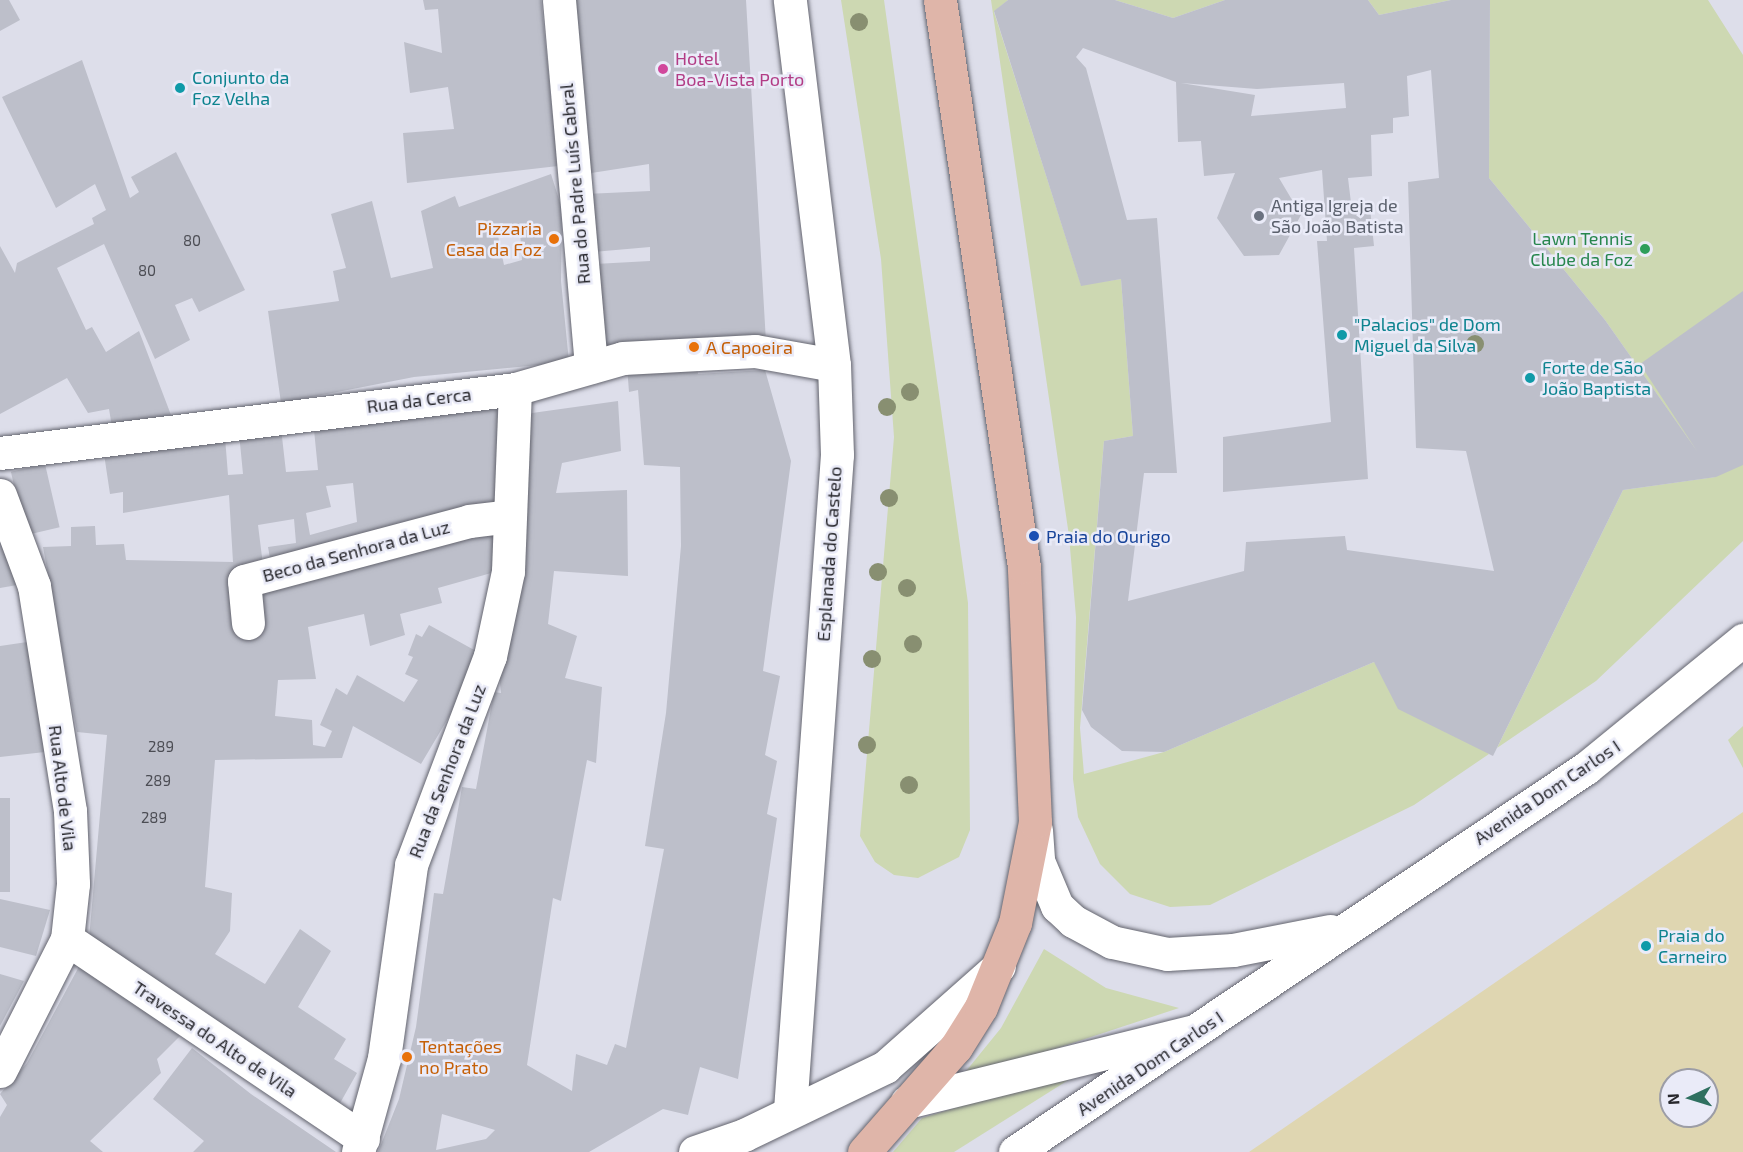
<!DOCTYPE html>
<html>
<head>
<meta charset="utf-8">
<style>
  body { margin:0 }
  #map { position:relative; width:1743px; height:1152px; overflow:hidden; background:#dddeea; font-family:"Exo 2",sans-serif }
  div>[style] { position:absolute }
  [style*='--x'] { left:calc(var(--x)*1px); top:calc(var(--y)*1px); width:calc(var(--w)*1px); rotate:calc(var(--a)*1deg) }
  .green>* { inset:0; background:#cdd8b2 }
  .sand>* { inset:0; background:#dfd6b1 }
  .building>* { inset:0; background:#bdbfca; transform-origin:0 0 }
  .roads { filter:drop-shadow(0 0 2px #63646e) drop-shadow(0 0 2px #63646e) }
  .minor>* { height:33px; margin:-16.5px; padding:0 16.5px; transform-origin:16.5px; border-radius:16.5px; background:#fff }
  .major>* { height:33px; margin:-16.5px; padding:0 16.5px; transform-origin:16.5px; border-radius:16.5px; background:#dfb5a9 }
  .trees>* { width:18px; height:18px; margin:-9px; border-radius:50%; background:#888f71 }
  .dots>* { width:16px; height:16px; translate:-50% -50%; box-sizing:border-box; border:3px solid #eaebf8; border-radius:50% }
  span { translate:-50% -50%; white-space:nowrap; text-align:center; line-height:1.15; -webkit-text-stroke:5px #eaebf8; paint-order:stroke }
  .number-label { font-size:15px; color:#4c4d54 }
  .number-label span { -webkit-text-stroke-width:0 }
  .hotel-label { font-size:18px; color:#b23c85 }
  .left { translate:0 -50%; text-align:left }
  .culture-label { font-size:18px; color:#0d838f }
  .street-label { font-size:18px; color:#27272c }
  .worship-label { font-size:18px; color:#5b616d }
  .food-label { font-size:18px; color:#c56008 }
  .right { translate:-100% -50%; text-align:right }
  .leisure-label { font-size:18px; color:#27864d }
  .transit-label { font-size:18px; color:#164399 }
  .north { position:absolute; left:1659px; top:1068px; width:60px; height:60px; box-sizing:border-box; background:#eaebf8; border:2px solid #9c9da6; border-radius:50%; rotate:266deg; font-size:16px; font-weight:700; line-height:24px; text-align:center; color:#27272c }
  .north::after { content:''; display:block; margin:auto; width:21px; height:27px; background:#2f7060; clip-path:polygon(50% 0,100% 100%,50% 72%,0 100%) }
</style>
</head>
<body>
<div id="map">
  <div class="green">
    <i style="clip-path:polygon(841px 0,884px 0,968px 603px,970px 830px,959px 857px,918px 878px,894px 875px,875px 862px,860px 836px,894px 437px,881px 259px)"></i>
    <i style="clip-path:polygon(991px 0,1008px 0,994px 12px,1081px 285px,1121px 279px,1133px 436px,1104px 441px,1080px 728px,1084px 774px,1164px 752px,1374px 662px,1489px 754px,1414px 805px,1210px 905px,1170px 907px,1130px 894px,1100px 864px,1078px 817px,1073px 779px,1076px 617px,1069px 536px)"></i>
    <i style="clip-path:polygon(1115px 0,1225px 0,1173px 18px)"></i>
    <i style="clip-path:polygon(1368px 0,1451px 0,1379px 15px)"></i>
    <i style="clip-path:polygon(1490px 0,1708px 0,1743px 55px,1743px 541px,1596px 681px,1497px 748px,1623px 490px,1715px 477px,1605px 320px,1489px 178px)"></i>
    <i style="clip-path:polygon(1743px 726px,1743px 768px,1728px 740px)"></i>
    <i style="clip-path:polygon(1044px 949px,1106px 988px,1179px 1008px,958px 1081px,1001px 1028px)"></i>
    <i style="clip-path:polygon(1089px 1067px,954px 1152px,893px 1152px,922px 1118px)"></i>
  </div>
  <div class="sand">
    <i style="clip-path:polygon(evenodd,1743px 812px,1743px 1152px,1249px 1152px,1743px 812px,1671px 1080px,1707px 1080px,1707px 1116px,1671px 1116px,1671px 1080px)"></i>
  </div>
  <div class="building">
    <i style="clip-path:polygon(0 0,9px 0,20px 20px,0 31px)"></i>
    <i style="clip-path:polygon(423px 0,541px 0,558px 166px,407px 183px,403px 133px,454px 129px,448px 87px,410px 93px,404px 42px,442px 53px,438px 9px,425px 10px)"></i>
    <i style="clip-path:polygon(570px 0,746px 0,766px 342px,603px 351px,595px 264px,650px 261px,650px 247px,593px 252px,586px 194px,650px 191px,649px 164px,585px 174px)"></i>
    <i style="clip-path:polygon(evenodd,1008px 0,1115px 0,1173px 18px,1225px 0,1368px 0,1379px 15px,1451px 0,1490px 0,1489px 178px,1605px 320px,1697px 451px,1640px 364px,1743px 291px,1743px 465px,1716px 477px,1623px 490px,1493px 756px,1398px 709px,1374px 662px,1164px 752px,1122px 751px,1091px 727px,1082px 710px,1104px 441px,1133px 436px,1121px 279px,1081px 286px,994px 11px,1008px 0,1083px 48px,1176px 82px,1178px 142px,1201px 141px,1204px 176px,1235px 173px,1217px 218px,1244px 256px,1279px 255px,1301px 215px,1279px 178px,1322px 170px,1327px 241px,1317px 241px,1331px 422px,1223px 437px,1223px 492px,1368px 479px,1354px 248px,1374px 246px,1370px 208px,1352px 211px,1348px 178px,1372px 176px,1371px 135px,1393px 133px,1393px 118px,1409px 116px,1407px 76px,1431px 70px,1439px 178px,1408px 182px,1416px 448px,1466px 451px,1494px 571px,1347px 550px,1345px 536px,1246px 542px,1244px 571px,1128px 601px,1144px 473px,1177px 473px,1157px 218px,1127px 220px,1086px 68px,1076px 57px,1083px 48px,1008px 0,1181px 83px,1257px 89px,1344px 83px,1346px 108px,1251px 116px,1255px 95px,1181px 83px)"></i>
    <i style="clip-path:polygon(82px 60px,130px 198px,139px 192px,131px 177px,176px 152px,245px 290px,199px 312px,192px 298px,175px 305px,190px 340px,155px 359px,104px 244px,57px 268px,86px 330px,92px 327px,106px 352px,139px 331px,171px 415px,112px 427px,109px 409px,88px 413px,67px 378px,0 414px,0 246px,15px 273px,17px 263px,94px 224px,92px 218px,106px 210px,95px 184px,56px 208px,2px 97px)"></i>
    <i style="clip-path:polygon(evenodd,551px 174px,562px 209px,561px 281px,569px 362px,414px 377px,281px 403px,268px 311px,339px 301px,333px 271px,346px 268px,331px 214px,372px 201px,391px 278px,433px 268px,421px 211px,455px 196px,459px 207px,551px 174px,520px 231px,522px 260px,504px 265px,498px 236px,520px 231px)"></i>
    <i style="clip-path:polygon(evenodd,697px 360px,698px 374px,765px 370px,791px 461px,763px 671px,780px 676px,765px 755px,777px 761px,767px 814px,777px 818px,738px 1079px,700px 1067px,688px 1115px,663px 1109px,589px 1152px,378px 1152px,399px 1099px,416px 1027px,434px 893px,443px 894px,462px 787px,476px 789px,494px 692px,501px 693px,497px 654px,525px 414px,618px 401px,621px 451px,562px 463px,556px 493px,627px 490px,628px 576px,554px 571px,548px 624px,577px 636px,565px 678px,602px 687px,596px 763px,587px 760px,561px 901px,553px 898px,527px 1065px,572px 1091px,576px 1054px,607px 1065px,615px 1044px,626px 1048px,664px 849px,645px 846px,666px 713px,681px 546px,680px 467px,644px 465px,638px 390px,629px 392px,627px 366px,697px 360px,442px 1114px,495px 1130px,486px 1139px,436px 1150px,442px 1114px)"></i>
    <i style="clip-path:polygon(evenodd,497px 406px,505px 502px,271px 564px,268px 547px,296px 543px,294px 519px,258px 525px,263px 565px,258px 593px,493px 528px,502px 570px,438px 588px,442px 603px,400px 614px,405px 635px,370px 646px,364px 614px,308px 627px,316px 679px,278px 680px,275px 716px,312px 720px,313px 745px,325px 747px,332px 731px,320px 725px,336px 688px,347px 695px,357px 675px,404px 702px,418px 680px,405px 674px,413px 657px,408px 655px,416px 634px,422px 637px,429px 625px,485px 656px,421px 764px,353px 726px,342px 758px,215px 760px,205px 887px,232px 893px,230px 931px,215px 954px,265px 984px,300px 929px,331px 951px,298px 1007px,346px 1039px,334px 1059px,357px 1073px,339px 1105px,89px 939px,107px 735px,77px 732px,43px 547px,71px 546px,71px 527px,95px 526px,96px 545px,124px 544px,126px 560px,233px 562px,229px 495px,123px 513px,123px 492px,110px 494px,104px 454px,225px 437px,228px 475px,243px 474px,239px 433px,281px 428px,286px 472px,318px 470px,313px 420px,420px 417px,497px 406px,353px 483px,357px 522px,310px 535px,306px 513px,331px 507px,326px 486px,353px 483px)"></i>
    <i style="left:45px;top:464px;width:65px;height:35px;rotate:77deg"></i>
    <i style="clip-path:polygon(0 514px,23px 584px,0 588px)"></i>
    <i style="clip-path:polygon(34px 641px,45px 752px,0 757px,0 646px)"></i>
    <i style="left:0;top:798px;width:10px;height:94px"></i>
    <i style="clip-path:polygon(0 899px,50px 910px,36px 956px,0 947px)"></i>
    <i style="clip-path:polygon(82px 961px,180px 1036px,157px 1059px,161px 1073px,90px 1141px,103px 1152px,0 1152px,0 1117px,7px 1105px,0 1094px,27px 1063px)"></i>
    <i style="clip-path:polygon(0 974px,24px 981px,0 1026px)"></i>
    <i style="clip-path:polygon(192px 1048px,251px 1094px,336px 1152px,193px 1152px,204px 1141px,153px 1099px)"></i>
  </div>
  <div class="roads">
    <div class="minor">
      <i style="--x:559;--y:0;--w:368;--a:85"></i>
      <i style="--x:0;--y:453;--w:519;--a:-7.08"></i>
      <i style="--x:515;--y:389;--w:112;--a:-16"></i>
      <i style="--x:623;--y:358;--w:132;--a:-3"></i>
      <i style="--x:755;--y:351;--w:80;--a:10"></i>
      <i style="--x:0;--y:495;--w:97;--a:69.5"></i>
      <i style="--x:34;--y:586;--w:228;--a:80.9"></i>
      <i style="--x:70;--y:811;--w:73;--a:87.6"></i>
      <i style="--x:73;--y:884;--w:55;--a:96.2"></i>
      <i style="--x:67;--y:939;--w:148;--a:116.9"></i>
      <i style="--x:248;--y:623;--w:42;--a:-95.4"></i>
      <i style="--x:244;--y:581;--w:233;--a:-14.9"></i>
      <i style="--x:469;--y:521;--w:41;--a:-7"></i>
      <i style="--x:1036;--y:830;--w:31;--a:86"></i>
      <i style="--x:1038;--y:861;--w:49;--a:67.1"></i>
      <i style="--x:1057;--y:906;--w:22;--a:43"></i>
      <i style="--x:1073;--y:921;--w:44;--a:28.3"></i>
      <i style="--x:1112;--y:942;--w:56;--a:12.3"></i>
      <i style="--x:1167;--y:954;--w:66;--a:-3.5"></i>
      <i style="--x:1233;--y:950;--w:99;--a:-11.1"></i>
      <i style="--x:67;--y:939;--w:357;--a:34"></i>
      <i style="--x:907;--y:1102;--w:295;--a:-13.9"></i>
      <i style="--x:790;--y:1110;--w:657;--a:-85.9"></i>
      <i style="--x:837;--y:455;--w:90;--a:-91.9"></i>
      <i style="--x:834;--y:365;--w:368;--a:-96.9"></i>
      <i style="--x:358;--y:1152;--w:98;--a:-74.5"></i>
      <i style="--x:384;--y:1058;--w:195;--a:-82"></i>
      <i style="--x:411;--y:865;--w:223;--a:-69.3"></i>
      <i style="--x:490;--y:656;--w:87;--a:-78"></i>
      <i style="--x:508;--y:571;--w:182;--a:-87.8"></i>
      <i style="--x:695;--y:1152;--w:52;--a:-19.1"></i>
      <i style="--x:744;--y:1135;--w:157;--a:-25.7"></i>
      <i style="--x:885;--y:1067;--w:152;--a:-41.5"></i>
      <i style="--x:1015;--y:1152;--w:688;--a:-33.92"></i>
      <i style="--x:1586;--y:768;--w:203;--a:-39.2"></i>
    </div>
    <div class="major">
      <i style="--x:864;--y:1152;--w:140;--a:-48.8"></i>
      <i style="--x:956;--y:1047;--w:47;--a:-58"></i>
      <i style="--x:981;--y:1007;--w:91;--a:-68"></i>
      <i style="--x:1015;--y:923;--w:103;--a:-78.8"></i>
      <i style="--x:1035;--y:822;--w:255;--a:-92.5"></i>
      <i style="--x:1024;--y:567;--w:573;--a:-98.43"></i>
    </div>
  </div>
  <div class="trees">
    <i style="left:859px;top:22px"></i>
    <i style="left:1475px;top:344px"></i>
    <i style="left:910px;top:392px"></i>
    <i style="left:887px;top:407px"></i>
    <i style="left:889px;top:498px"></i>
    <i style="left:878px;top:572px"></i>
    <i style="left:907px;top:588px"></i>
    <i style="left:913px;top:644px"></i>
    <i style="left:872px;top:659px"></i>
    <i style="left:867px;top:745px"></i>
    <i style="left:909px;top:785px"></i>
  </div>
  <div class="dots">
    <i style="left:663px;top:69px;background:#d1479c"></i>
    <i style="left:180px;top:88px;background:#0f9aa8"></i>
    <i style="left:1259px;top:216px;background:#6b7280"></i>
    <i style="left:554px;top:239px;background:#e8710a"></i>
    <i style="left:1645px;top:249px;background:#2e9e5b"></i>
    <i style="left:1342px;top:335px;background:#0f9aa8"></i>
    <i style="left:694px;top:347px;background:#e8710a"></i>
    <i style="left:1530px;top:378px;background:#0f9aa8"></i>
    <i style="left:1034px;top:536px;background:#1a4fb4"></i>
    <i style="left:1646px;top:946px;background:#0f9aa8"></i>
    <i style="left:407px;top:1057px;background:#e8710a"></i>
  </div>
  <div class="number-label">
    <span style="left:192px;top:241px">80</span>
    <span style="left:147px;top:271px">80</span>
    <span style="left:161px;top:747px">289</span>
    <span style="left:158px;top:781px">289</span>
    <span style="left:154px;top:818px">289</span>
  </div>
  <div class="hotel-label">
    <span class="left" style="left:675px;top:69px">Hotel<br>Boa-Vista Porto</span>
  </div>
  <div class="culture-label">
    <span class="left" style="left:192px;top:88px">Conjunto da<br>Foz Velha</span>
    <span class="left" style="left:1354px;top:335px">"Palacios" de Dom<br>Miguel da Silva</span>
    <span class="left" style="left:1542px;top:378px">Forte de São<br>João Baptista</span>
    <span class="left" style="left:1658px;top:946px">Praia do<br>Carneiro</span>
  </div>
  <div class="street-label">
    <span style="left:575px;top:184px;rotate:-95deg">Rua do Padre Luís Cabral</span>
    <span style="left:419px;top:400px;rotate:-7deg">Rua da Cerca</span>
    <span style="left:356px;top:551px;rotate:-15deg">Beco da Senhora da Luz</span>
    <span style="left:829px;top:554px;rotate:-86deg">Esplanada do Castelo</span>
    <span style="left:447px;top:771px;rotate:-69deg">Rua da Senhora da Luz</span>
    <span style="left:63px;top:788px;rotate:83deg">Rua Alto de Vila</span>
    <span style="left:1547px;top:792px;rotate:-34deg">Avenida Dom Carlos I</span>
    <span style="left:215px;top:1039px;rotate:34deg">Travessa do Alto de Vila</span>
    <span style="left:1150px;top:1063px;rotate:-34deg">Avenida Dom Carlos I</span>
  </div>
  <div class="worship-label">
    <span class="left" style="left:1271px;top:216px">Antiga Igreja de<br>São João Batista</span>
  </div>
  <div class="food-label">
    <span class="right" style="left:542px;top:239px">Pizzaria<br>Casa da Foz</span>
    <span class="left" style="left:706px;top:347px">A Capoeira</span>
    <span class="left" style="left:419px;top:1057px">Tentações<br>no Prato</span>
  </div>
  <div class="leisure-label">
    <span class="right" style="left:1633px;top:249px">Lawn Tennis<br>Clube da Foz</span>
  </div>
  <div class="transit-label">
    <span class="left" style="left:1046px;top:536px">Praia do Ourigo</span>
  </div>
  <div class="north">N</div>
</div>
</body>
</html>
